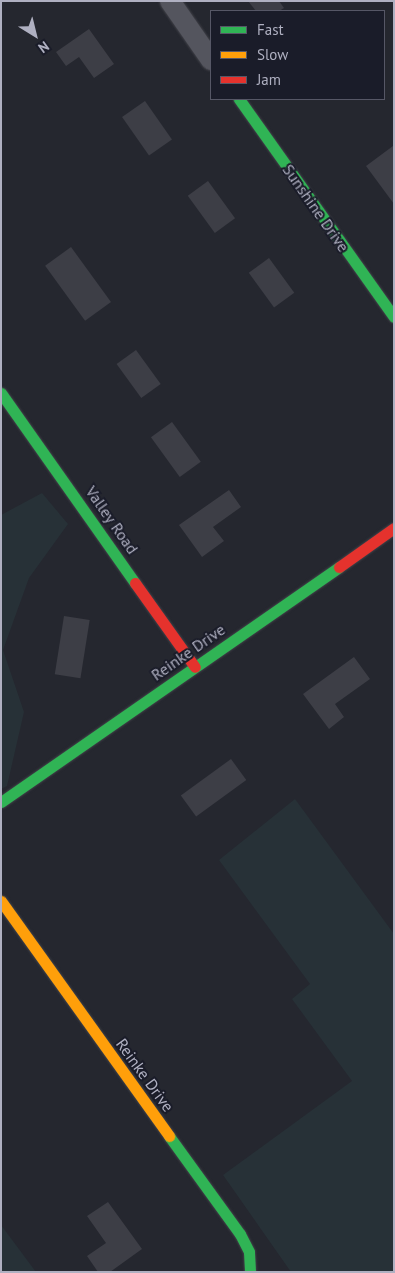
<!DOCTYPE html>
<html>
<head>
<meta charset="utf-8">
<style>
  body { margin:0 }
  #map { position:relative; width:395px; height:1273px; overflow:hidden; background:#25272f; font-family:"PT Sans",sans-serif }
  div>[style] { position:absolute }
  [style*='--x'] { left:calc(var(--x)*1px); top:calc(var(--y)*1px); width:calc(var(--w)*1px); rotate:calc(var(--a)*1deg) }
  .green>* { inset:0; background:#273137 }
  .building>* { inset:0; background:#3d3e46; transform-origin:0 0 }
  .roads { filter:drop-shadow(0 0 1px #414249) drop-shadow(0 0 1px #414249) }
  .street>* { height:20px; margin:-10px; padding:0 10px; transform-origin:10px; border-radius:10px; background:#54555e }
  .fast>* { height:11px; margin:-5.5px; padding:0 5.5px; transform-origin:5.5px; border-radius:5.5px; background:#30b455 }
  .slow>* { height:11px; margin:-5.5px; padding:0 5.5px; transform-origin:5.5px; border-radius:5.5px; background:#ff9f0a }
  .jam>* { height:11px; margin:-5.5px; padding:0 5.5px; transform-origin:5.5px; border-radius:5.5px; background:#e5322d }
  span { translate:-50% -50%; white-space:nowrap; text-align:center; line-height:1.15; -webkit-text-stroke:4px #1a1c29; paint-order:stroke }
  .street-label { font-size:16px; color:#afb0c1 }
  .frame { position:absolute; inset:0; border:2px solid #afb0c1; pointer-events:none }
  .legend { position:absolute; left:210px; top:10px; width:175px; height:90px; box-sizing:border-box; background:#1a1c29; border:1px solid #565766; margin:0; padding:6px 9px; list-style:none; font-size:15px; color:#afb0c1 }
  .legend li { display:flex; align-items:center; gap:10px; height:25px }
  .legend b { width:25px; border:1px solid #565766 }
  .north { position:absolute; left:10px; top:10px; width:50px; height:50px; -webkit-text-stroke:4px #1a1c29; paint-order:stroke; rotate:144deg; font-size:14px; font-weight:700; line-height:20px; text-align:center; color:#afb0c1 }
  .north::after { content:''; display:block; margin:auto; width:18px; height:22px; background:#afb0c1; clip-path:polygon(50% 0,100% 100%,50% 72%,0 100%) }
</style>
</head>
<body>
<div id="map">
  <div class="green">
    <i style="clip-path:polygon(42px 493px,68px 524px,29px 578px,3px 650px,24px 712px,7px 786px,1px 789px,1px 515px)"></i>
    <i style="clip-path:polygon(295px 799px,394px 934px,394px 1272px,291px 1272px,223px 1175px,352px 1081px,292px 999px,310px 984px,219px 860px)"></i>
    <i style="clip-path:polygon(1px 1225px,36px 1272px,1px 1272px)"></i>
  </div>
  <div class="building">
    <i style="clip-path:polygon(248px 1px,279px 1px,284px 8px,279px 11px,256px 11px)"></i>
    <i style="clip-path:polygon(89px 29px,114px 64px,94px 78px,79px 57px,66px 66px,56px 52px)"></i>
    <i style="left:145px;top:101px;width:47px;height:28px;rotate:55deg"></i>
    <i style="clip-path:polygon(393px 146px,394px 147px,394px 204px,366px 166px)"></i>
    <i style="left:208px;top:181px;width:46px;height:25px;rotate:54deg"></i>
    <i style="left:71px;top:247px;width:68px;height:32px;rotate:54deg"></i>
    <i style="left:269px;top:258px;width:43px;height:25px;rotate:54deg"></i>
    <i style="left:136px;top:350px;width:42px;height:24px;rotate:54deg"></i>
    <i style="left:172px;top:422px;width:49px;height:26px;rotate:54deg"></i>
    <i style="clip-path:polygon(229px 490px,241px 507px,213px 527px,224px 541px,202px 557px,179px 525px)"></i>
    <i style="left:64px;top:616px;width:26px;height:59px;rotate:9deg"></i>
    <i style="clip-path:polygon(354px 657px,370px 679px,335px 704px,344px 717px,329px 729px,303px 694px)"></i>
    <i style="left:231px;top:759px;width:26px;height:62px;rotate:54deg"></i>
    <i style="clip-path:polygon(108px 1202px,142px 1249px,110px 1272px,98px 1272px,87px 1256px,106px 1243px,87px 1216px)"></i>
  </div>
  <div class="roads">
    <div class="street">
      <i style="--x:170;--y:1;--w:72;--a:55.2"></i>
    </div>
    <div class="fast">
      <i style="--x:239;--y:99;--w:267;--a:54.6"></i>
      <i style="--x:1;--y:393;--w:232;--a:54.8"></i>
      <i style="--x:1;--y:802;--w:412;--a:-34.8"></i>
      <i style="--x:169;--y:1136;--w:121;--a:54.1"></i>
      <i style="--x:240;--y:1234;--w:20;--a:63"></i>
      <i style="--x:249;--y:1252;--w:20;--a:87"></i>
    </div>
    <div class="slow">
      <i style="--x:1;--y:901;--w:289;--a:54.4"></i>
    </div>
    <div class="jam">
      <i style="--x:339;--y:567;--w:67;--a:-35.3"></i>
      <i style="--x:135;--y:583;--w:103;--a:54.5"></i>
    </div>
  </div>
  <div class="street-label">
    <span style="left:316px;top:208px;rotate:55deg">Sunshine Drive</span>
    <span style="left:112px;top:520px;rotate:55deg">Valley Road</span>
    <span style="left:188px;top:652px;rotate:-35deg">Reinke Drive</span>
    <span style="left:145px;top:1075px;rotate:54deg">Reinke Drive</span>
  </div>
  <div class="frame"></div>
  <ul class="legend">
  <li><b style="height:6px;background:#30b455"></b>Fast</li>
  <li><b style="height:6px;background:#ff9f0a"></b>Slow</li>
  <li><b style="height:6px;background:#e5322d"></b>Jam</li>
  </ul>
  <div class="north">N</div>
</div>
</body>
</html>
